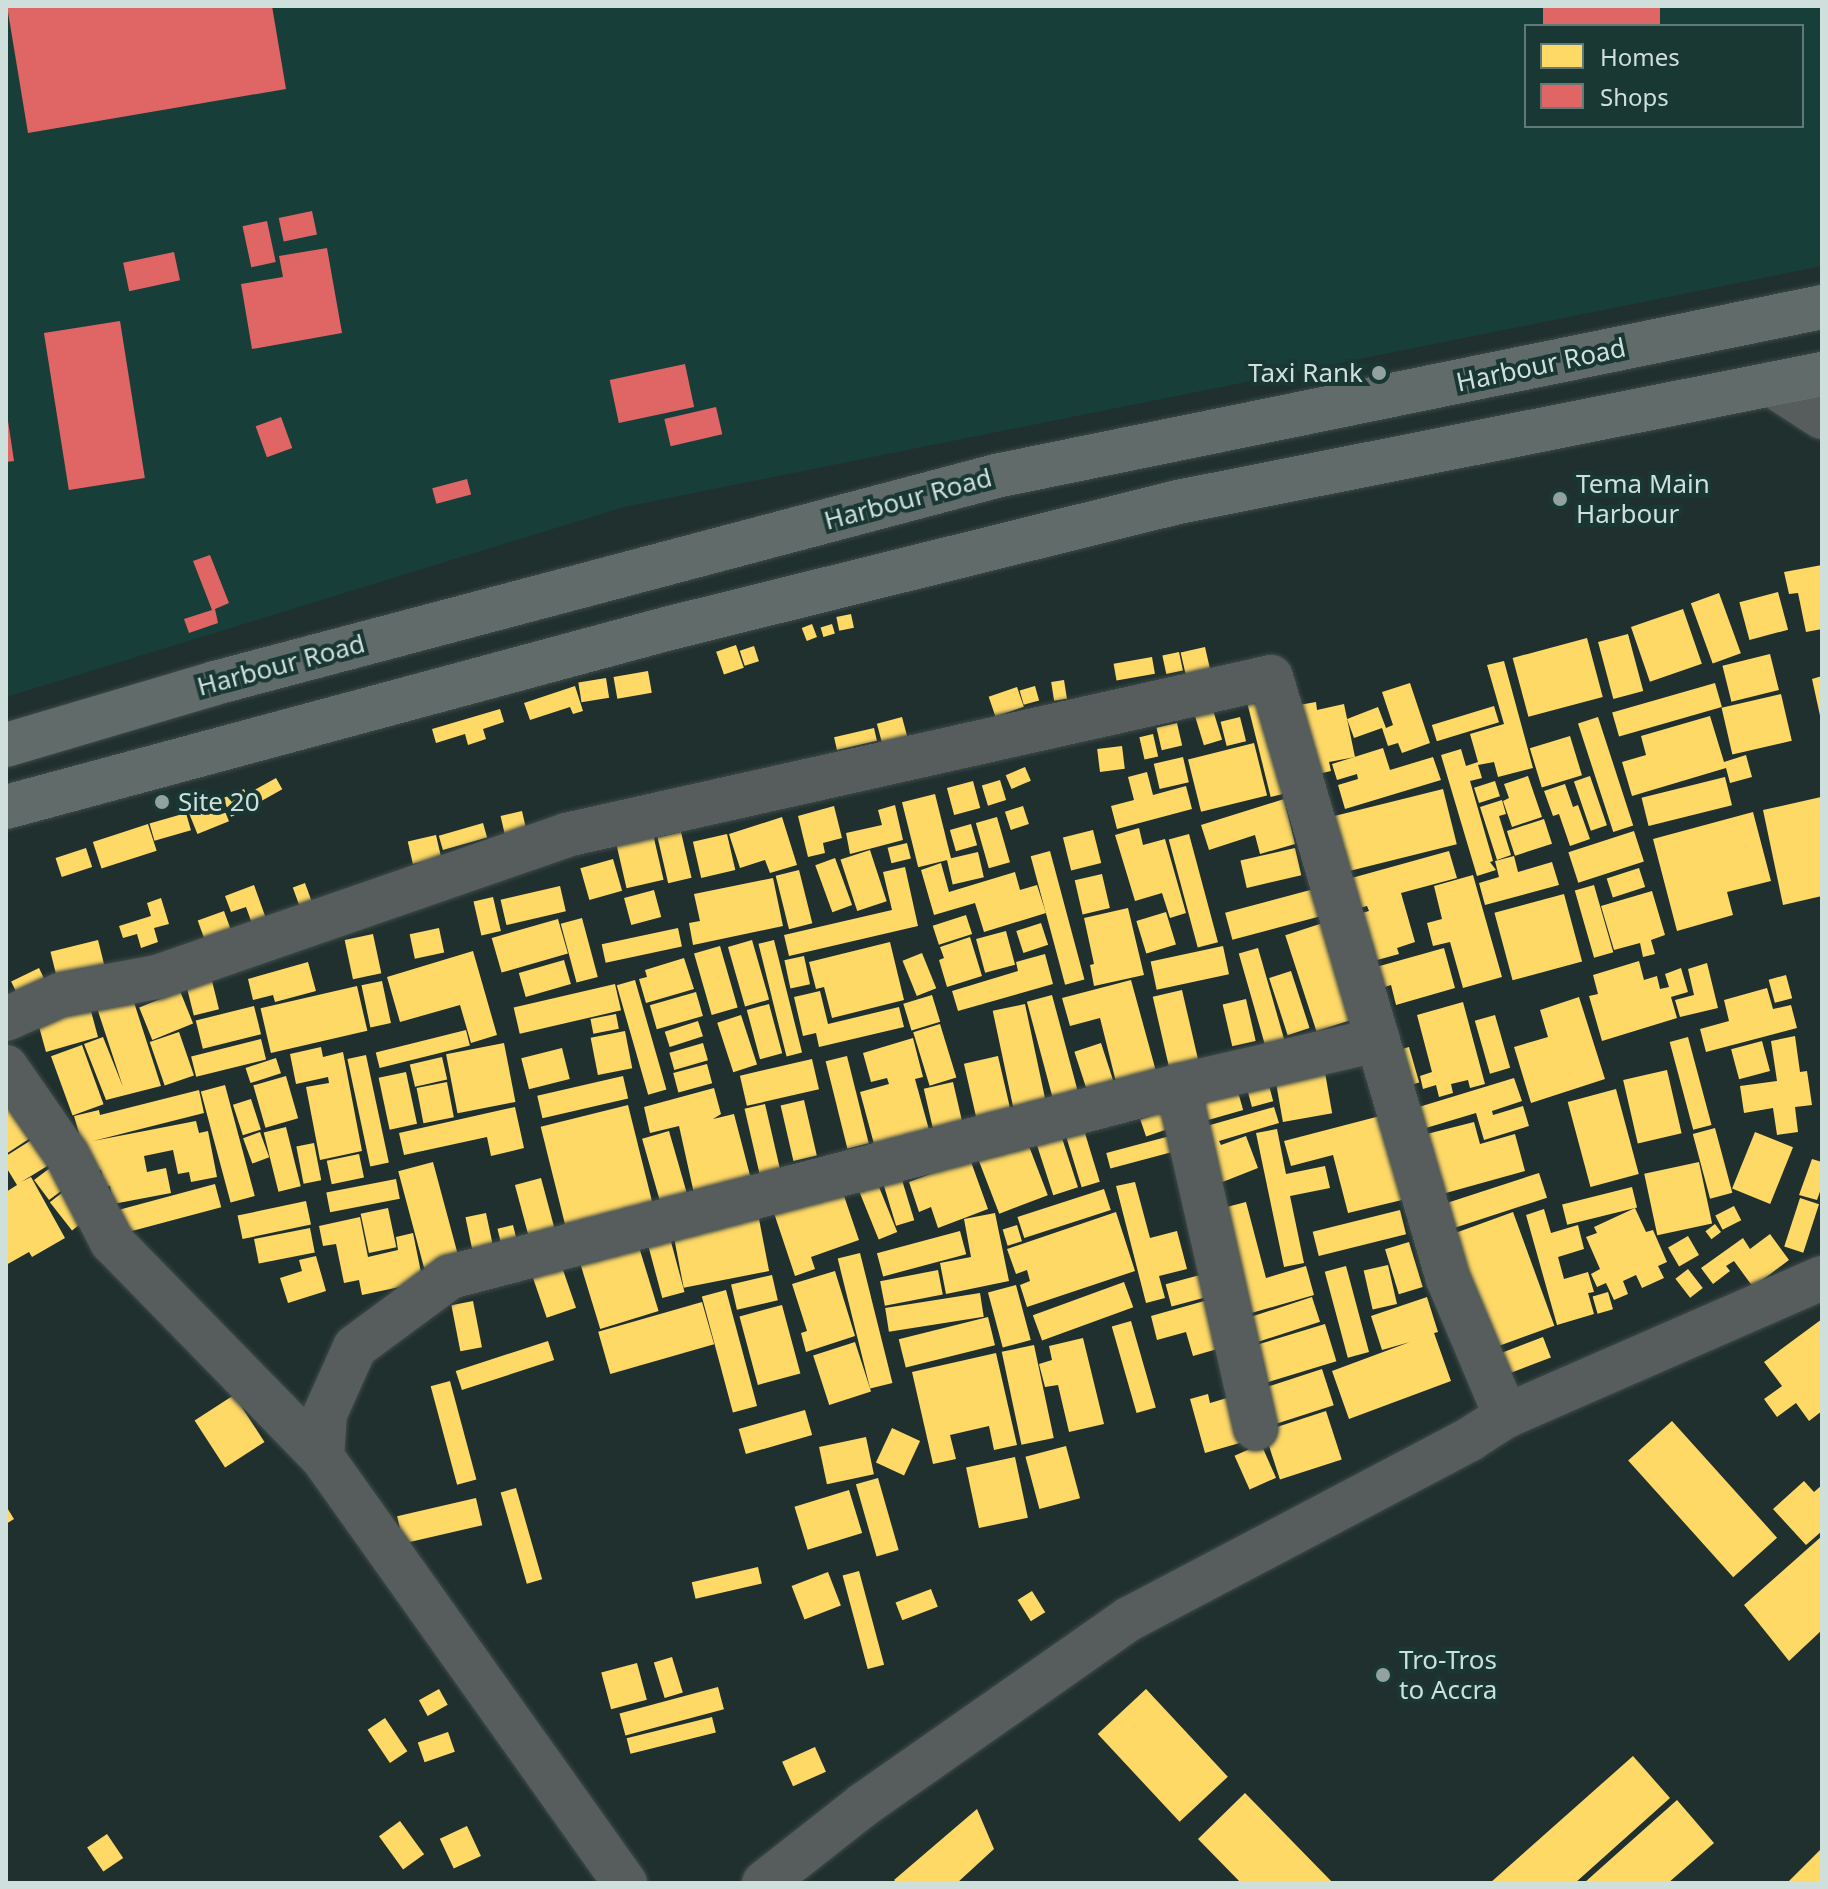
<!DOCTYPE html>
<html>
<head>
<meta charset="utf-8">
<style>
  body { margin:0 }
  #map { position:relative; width:1828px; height:1889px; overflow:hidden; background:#20302e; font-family:"Noto Sans",sans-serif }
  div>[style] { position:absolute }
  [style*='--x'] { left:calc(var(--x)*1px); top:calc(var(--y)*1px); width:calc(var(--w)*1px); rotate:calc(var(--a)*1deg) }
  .built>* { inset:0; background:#183e39 }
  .homes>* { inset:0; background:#ffd966; transform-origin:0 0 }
  .shops>* { inset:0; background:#e06666; transform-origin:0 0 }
  .roads { filter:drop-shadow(0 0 2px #3e4a49) drop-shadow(0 0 2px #3e4a49) }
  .minor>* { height:44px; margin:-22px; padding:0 22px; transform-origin:22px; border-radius:22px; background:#575d5c }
  .highway>* { height:44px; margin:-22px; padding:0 22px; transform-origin:22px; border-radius:22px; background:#616c6a }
  .dots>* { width:22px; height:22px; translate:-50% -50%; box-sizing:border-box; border:4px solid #193733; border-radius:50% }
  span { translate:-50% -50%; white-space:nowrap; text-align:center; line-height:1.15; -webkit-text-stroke:8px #193733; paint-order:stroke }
  .street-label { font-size:26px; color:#cedfdc }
  .poi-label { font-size:26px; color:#cedfdc }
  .right { translate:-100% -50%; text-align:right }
  .left { translate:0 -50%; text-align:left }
  .frame { position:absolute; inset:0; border:8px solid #cedfdc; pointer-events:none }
  .legend { position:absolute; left:1524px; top:24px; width:280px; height:104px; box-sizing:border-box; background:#193733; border:2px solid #617a77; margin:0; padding:10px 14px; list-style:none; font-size:24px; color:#cedfdc }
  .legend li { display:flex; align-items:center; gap:16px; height:40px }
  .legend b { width:40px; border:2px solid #617a77 }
</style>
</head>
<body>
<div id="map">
  <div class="built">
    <i style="clip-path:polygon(evenodd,6px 6px,1822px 6px,1822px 266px,624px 507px,6px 697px,6px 6px,1526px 26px,1802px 26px,1802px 126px,1526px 126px,1526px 26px)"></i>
  </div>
  <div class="homes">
    <i style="clip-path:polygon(1822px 565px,1822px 629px,1806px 632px,1798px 593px,1789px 594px,1784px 572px)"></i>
    <i style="left:1778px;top:592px;width:39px;height:40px;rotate:75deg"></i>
    <i style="left:1719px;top:593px;width:64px;height:30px;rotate:70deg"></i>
    <i style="left:1683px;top:609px;width:58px;height:55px;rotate:71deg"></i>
    <i style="left:851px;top:614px;width:14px;height:15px;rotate:78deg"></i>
    <i style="left:812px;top:624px;width:14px;height:11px;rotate:69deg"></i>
    <i style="left:832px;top:624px;width:10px;height:12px;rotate:73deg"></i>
    <i style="left:1628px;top:634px;width:59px;height:31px;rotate:75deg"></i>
    <i style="left:1587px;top:638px;width:61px;height:77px;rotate:75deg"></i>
    <i style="left:736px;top:645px;width:24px;height:21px;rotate:71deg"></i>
    <i style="left:754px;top:646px;width:16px;height:15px;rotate:72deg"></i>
    <i style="left:1205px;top:647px;width:22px;height:25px;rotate:77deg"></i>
    <i style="left:1179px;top:652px;width:19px;height:17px;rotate:78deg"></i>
    <i style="left:1770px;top:654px;width:37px;height:49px;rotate:76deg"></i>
    <i style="left:1152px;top:657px;width:17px;height:39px;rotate:80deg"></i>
    <i style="clip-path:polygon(1504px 661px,1533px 768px,1498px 777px,1494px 762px,1478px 765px,1482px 778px,1470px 781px,1493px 861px,1490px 862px,1496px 870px,1477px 876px,1441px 755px,1461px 749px,1466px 766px,1478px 762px,1470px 734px,1504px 724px,1487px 665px)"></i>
    <i style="left:648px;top:671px;width:22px;height:35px;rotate:80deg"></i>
    <i style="clip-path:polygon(1822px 676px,1822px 719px,1821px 720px,1812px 679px)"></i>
    <i style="left:606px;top:678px;width:20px;height:28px;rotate:81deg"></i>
    <i style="left:1064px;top:680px;width:19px;height:13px;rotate:81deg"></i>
    <i style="clip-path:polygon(1410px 683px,1430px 743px,1402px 753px,1398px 743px,1388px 746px,1382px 728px,1354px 738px,1347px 719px,1378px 707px,1386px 728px,1393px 725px,1382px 692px)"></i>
    <i style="left:1715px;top:683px;width:25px;height:107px;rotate:74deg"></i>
    <i style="clip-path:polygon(575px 686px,583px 711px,573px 714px,570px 707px,530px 720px,524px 703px)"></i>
    <i style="left:1035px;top:686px;width:15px;height:16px;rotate:74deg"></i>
    <i style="left:1017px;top:687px;width:21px;height:30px;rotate:71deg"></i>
    <i style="left:1781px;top:694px;width:48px;height:61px;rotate:77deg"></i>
    <i style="left:1271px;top:699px;width:95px;height:24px;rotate:76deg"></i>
    <i style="clip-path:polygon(1316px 702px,1317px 710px,1344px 704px,1355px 757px,1329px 762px,1331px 771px,1318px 774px,1299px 705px)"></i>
    <i style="left:1494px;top:706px;width:17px;height:65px;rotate:73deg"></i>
    <i style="clip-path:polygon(500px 709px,504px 722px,483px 729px,486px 739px,468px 745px,465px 734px,436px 743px,432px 729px)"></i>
    <i style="left:1213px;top:710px;width:31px;height:19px;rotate:73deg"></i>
    <i style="clip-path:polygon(1710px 716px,1724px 762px,1746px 755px,1752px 777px,1730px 783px,1726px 768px,1632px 796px,1622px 762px,1646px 755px,1641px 736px)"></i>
    <i style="left:902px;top:717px;width:20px;height:26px;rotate:75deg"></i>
    <i style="left:1240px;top:717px;width:25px;height:20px;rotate:76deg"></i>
    <i style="left:1598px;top:717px;width:114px;height:21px;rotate:72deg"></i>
    <i style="left:1177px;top:723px;width:23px;height:21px;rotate:77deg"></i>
    <i style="left:874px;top:728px;width:13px;height:41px;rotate:77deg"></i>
    <i style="left:1153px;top:734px;width:23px;height:14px;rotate:77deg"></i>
    <i style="left:1570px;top:736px;width:41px;height:42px;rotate:73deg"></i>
    <i style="left:1254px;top:743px;width:54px;height:68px;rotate:76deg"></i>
    <i style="left:1122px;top:746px;width:23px;height:25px;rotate:83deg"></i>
    <i style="clip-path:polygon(1383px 748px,1390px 770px,1433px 757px,1441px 780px,1345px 809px,1338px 785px,1358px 779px,1357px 774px,1337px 780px,1332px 764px)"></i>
    <i style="left:1183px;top:757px;width:26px;height:30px;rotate:77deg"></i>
    <i style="left:1025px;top:767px;width:15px;height:21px;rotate:67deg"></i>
    <i style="clip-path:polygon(1147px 772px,1153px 795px,1186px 786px,1192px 809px,1117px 829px,1111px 806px,1134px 800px,1128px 777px)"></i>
    <i style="clip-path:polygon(1528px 776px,1542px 817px,1512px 827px,1503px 801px,1509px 798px,1504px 784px)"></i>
    <i style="left:1590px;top:776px;width:52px;height:17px;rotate:71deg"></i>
    <i style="left:1725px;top:777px;width:29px;height:86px;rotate:76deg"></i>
    <i style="left:276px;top:778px;width:13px;height:30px;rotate:61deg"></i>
    <i style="left:1000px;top:780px;width:21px;height:19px;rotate:73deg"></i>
    <i style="left:973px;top:781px;width:28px;height:27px;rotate:75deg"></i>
    <i style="left:1495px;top:781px;width:16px;height:22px;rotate:72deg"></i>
    <i style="clip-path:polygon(1565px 784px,1573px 807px,1578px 805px,1590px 839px,1570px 846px,1559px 814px,1553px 816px,1544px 791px)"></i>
    <i style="left:244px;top:789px;width:20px;height:23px;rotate:66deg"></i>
    <i style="left:1443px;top:789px;width:57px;height:117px;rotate:76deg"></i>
    <i style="left:935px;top:794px;width:67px;height:34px;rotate:76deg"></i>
    <i style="clip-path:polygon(1821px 797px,1822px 896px,1783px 905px,1763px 810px)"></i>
    <i style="left:220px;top:799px;width:24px;height:34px;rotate:68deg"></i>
    <i style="clip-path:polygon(1284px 799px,1295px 844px,1260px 854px,1255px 835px,1209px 850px,1201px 825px)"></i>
    <i style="clip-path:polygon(1502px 800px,1506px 814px,1499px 816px,1511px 855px,1497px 860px,1480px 807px)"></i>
    <i style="clip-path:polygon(895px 805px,903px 840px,850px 854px,846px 833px,882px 825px,878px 810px)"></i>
    <i style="clip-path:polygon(834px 806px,842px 838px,823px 843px,825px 853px,808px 857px,798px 816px)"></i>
    <i style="left:1023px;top:806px;width:19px;height:19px;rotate:72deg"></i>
    <i style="left:522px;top:811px;width:18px;height:22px;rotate:77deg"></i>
    <i style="clip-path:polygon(1753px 812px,1771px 881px,1727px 892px,1733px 915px,1677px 931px,1653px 839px)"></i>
    <i style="left:186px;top:813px;width:18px;height:38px;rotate:74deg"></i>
    <i style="clip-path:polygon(782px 817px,797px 865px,770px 873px,765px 860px,740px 868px,729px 834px)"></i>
    <i style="left:997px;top:817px;width:47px;height:22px;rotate:74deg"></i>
    <i style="left:1544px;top:819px;width:26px;height:39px;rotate:72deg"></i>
    <i style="left:483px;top:823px;width:15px;height:46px;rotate:74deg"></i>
    <i style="left:148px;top:824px;width:28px;height:58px;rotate:72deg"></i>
    <i style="left:971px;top:824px;width:22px;height:22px;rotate:74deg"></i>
    <i style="clip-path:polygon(1139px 828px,1143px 845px,1165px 839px,1186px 913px,1170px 918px,1162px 893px,1135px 901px,1115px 835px)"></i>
    <i style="left:1093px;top:830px;width:34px;height:31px;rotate:76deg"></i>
    <i style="left:1634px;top:831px;width:32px;height:69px;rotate:72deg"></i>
    <i style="left:681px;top:832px;width:47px;height:24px;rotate:77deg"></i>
    <i style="left:653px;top:834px;width:47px;height:38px;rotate:77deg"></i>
    <i style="left:727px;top:834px;width:37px;height:35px;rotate:77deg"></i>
    <i style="left:1189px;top:834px;width:112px;height:21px;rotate:75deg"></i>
    <i style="left:436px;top:835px;width:23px;height:29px;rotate:77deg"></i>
    <i style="left:907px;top:843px;width:16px;height:20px;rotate:76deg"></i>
    <i style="left:86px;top:848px;width:20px;height:32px;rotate:72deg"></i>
    <i style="left:1295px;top:848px;width:28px;height:56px;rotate:77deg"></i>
    <i style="left:870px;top:850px;width:54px;height:31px;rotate:72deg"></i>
    <i style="left:1050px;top:851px;width:133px;height:20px;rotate:75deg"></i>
    <i style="clip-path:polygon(1449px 851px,1457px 878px,1401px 893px,1415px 942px,1397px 948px,1399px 954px,1370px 962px,1358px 914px,1369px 911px,1367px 906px,1356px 909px,1348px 879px)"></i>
    <i style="left:978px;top:852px;width:26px;height:32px;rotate:77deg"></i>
    <i style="clip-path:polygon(1514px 856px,1518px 872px,1552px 862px,1559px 885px,1485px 905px,1479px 883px,1499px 877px,1495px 861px)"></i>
    <i style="left:835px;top:858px;width:50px;height:21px;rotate:70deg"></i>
    <i style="left:613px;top:859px;width:33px;height:34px;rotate:74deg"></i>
    <i style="clip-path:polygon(941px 863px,949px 892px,1015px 872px,1020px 890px,1037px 885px,1046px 913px,984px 932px,975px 903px,934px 915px,921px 870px)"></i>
    <i style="clip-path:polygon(905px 867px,918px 926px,789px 956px,784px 935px,892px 910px,883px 872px)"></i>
    <i style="left:1639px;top:868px;width:20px;height:34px;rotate:72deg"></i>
    <i style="left:799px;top:870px;width:55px;height:24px;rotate:76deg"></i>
    <i style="left:1102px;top:874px;width:35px;height:28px;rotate:77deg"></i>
    <i style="clip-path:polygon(1473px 875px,1502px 977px,1463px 988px,1450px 942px,1433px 946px,1427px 923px,1442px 919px,1434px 886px)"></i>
    <i style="clip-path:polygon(773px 878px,783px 926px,693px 945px,689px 923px,700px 921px,694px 894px)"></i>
    <i style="left:305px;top:883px;width:20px;height:13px;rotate:70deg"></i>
    <i style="clip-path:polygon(254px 885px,269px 927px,255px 932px,246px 907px,231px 912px,225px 896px)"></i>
    <i style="left:1594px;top:885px;width:70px;height:20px;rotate:74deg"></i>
    <i style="left:560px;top:886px;width:26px;height:61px;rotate:77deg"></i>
    <i style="left:1314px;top:889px;width:28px;height:92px;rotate:75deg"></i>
    <i style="left:654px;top:890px;width:28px;height:31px;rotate:75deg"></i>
    <i style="clip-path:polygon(1652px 891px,1665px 935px,1651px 940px,1655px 954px,1643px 957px,1640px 943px,1614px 950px,1601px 906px)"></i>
    <i style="left:1564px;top:894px;width:70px;height:72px;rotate:75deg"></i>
    <i style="left:493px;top:897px;width:35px;height:20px;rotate:77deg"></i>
    <i style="clip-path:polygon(161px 898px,169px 924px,154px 928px,158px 942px,141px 948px,137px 934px,123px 938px,119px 926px,151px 916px,147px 903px)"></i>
    <i style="clip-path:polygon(1128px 908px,1144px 975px,1094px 986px,1090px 965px,1094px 964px,1084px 918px)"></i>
    <i style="left:224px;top:911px;width:29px;height:28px;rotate:70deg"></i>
    <i style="left:1166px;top:912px;width:34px;height:31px;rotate:73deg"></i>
    <i style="left:966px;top:915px;width:20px;height:35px;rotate:72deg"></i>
    <i style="left:582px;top:918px;width:61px;height:22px;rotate:75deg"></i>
    <i style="left:558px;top:919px;width:36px;height:69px;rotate:74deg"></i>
    <i style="left:1329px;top:921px;width:101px;height:46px;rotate:72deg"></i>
    <i style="left:1041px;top:923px;width:23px;height:26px;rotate:72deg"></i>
    <i style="left:439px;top:928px;width:25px;height:30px;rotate:78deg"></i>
    <i style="left:678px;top:928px;width:19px;height:78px;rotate:78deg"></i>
    <i style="left:1006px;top:931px;width:35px;height:31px;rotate:75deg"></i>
    <i style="left:373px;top:934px;width:40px;height:29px;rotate:78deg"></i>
    <i style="clip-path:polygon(970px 937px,982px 976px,947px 987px,939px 960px,944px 958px,940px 947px)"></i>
    <i style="left:98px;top:940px;width:34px;height:49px;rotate:76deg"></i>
    <i style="left:752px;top:940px;width:62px;height:25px;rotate:74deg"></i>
    <i style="left:774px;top:940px;width:116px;height:16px;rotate:76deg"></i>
    <i style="clip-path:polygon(890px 942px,904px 1000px,832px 1018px,824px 987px,816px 989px,809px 962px)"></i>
    <i style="left:720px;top:946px;width:64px;height:27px;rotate:74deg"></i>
    <i style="left:1223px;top:946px;width:29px;height:74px;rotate:78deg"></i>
    <i style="left:1258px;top:948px;width:99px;height:20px;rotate:74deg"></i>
    <i style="clip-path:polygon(1444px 948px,1455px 988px,1396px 1005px,1391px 985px,1375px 990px,1369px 969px)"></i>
    <i style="clip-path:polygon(473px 951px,497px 1035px,471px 1043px,460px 1005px,400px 1022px,387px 977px)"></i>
    <i style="left:922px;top:953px;width:38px;height:21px;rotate:68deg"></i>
    <i style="clip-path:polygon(1045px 954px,1053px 984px,958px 1011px,952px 991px,1018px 971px,1016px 962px)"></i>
    <i style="left:804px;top:956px;width:29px;height:20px;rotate:78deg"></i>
    <i style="clip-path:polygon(684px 958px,694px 989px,646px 1003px,639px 979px,647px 977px,645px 970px)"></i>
    <i style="left:564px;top:960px;width:25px;height:47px;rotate:74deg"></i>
    <i style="clip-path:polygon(1639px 961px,1644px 980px,1657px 976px,1660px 989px,1669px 987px,1665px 974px,1681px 968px,1688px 992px,1671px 997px,1677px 1018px,1602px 1041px,1589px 996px,1598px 994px,1593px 975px)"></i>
    <i style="clip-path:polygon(308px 962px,316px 991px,275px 1002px,273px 995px,253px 1000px,248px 979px)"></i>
    <i style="clip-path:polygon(1707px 963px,1718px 1008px,1680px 1017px,1675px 1000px,1694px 995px,1688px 969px)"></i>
    <i style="left:39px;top:968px;width:25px;height:31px;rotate:64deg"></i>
    <i style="left:1291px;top:971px;width:60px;height:23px;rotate:72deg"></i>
    <i style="left:1786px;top:975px;width:24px;height:18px;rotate:75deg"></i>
    <i style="left:635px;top:980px;width:114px;height:19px;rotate:74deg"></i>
    <i style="clip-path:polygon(1131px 980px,1157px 1075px,1117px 1086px,1100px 1018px,1070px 1026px,1062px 998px)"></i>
    <i style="left:212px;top:981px;width:29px;height:26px;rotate:76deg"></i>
    <i style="left:382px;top:981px;width:43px;height:21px;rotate:78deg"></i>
    <i style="left:615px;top:984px;width:27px;height:104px;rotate:77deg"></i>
    <i style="left:357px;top:986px;width:46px;height:99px;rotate:77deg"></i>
    <i style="clip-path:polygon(1767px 988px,1773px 1009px,1791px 1005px,1797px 1028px,1706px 1052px,1700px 1029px,1729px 1021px,1724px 1000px)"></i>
    <i style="left:1182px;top:990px;width:74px;height:30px;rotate:77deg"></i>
    <i style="left:180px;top:991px;width:35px;height:44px;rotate:68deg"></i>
    <i style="clip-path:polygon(820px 991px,828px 1024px,899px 1007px,904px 1027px,819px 1047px,816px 1033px,803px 1036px,794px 997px)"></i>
    <i style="left:696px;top:992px;width:25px;height:48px;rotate:74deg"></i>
    <i style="clip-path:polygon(131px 993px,161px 1086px,106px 1100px,84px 1044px,103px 1037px,123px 1087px,96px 1005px)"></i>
    <i style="left:932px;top:995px;width:28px;height:30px;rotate:73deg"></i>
    <i style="left:1052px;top:995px;width:99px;height:26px;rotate:75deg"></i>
    <i style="clip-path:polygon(1579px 997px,1605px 1079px,1531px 1103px,1514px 1047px,1548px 1037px,1540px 1010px)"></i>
    <i style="left:1246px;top:999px;width:43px;height:24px;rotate:77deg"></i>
    <i style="clip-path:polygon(88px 1000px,98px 1037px,46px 1052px,38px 1023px)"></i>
    <i style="clip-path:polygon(1463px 1002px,1485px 1084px,1470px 1088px,1468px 1080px,1451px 1084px,1453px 1093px,1439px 1097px,1436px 1085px,1423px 1089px,1420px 1076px,1432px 1072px,1417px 1015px)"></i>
    <i style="left:769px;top:1004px;width:51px;height:23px;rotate:75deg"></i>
    <i style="left:1025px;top:1004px;width:99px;height:33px;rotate:78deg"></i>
    <i style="left:254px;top:1006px;width:29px;height:60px;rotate:76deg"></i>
    <i style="left:616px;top:1014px;width:15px;height:26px;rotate:79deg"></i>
    <i style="left:741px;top:1015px;width:52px;height:25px;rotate:72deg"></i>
    <i style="left:1495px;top:1015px;width:55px;height:21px;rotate:74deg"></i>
    <i style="left:698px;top:1021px;width:16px;height:35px;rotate:72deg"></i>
    <i style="left:940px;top:1024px;width:56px;height:28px;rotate:73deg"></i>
    <i style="left:466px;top:1030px;width:16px;height:93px;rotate:76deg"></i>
    <i style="left:625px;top:1031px;width:38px;height:35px;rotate:79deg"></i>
    <i style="left:179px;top:1032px;width:46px;height:31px;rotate:71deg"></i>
    <i style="clip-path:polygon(1795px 1036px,1800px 1072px,1807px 1071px,1812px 1105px,1795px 1107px,1798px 1132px,1777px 1135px,1773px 1108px,1744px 1113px,1740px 1086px,1777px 1081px,1771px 1041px)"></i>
    <i style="left:1688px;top:1037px;width:91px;height:19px;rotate:75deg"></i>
    <i style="clip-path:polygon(913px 1038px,923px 1077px,915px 1079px,931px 1137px,874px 1144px,860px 1092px,889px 1084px,887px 1078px,871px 1082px,863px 1053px)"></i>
    <i style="left:261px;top:1039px;width:21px;height:72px;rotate:76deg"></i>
    <i style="left:1762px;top:1041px;width:31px;height:32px;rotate:75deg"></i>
    <i style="left:504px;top:1043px;width:60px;height:59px;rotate:79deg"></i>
    <i style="left:703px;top:1043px;width:18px;height:35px;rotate:74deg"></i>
    <i style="left:1101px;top:1043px;width:43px;height:28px;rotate:72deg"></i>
    <i style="left:82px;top:1045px;width:63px;height:33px;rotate:70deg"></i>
    <i style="clip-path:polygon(321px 1047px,323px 1057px,343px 1052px,362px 1151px,320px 1160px,306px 1087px,329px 1083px,328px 1077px,296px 1084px,290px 1054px)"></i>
    <i style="left:1409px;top:1047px;width:37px;height:20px;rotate:74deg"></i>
    <i style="left:562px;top:1048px;width:32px;height:42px;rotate:76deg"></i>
    <i style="left:366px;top:1055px;width:110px;height:19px;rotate:78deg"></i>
    <i style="left:847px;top:1056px;width:90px;height:22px;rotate:76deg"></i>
    <i style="left:998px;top:1056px;width:54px;height:35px;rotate:77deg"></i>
    <i style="left:442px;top:1057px;width:23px;height:33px;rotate:77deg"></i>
    <i style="left:276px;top:1058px;width:16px;height:32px;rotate:72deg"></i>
    <i style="left:812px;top:1059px;width:31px;height:74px;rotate:77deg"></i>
    <i style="left:707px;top:1064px;width:20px;height:35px;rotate:75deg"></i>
    <i style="left:1324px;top:1067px;width:47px;height:50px;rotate:80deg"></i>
    <i style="left:1667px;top:1070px;width:65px;height:45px;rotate:77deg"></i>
    <i style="left:406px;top:1072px;width:53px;height:28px;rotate:78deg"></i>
    <i style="left:286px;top:1076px;width:44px;height:34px;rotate:74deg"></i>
    <i style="left:623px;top:1076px;width:23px;height:88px;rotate:77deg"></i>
    <i style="left:1267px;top:1078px;width:24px;height:22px;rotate:75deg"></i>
    <i style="clip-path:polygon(1514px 1078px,1522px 1101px,1492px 1111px,1493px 1115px,1523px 1106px,1529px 1126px,1484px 1140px,1476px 1113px,1416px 1131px,1409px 1110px)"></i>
    <i style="left:447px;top:1082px;width:36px;height:31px;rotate:79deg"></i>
    <i style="left:953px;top:1082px;width:48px;height:30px;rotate:77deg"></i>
    <i style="left:225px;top:1085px;width:115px;height:25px;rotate:75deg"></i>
    <i style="left:1236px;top:1085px;width:26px;height:50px;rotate:74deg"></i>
    <i style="clip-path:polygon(714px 1088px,721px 1114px,713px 1119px,734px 1114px,752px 1183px,695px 1198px,679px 1126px,650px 1133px,644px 1107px)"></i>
    <i style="left:1616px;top:1089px;width:88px;height:50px;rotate:75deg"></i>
    <i style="clip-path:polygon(199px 1090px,204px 1113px,93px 1141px,196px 1121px,199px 1133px,208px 1131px,217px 1177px,191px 1182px,189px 1172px,178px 1174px,173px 1150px,144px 1156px,147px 1172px,166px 1168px,171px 1193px,113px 1204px,110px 1186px,105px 1187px,101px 1170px,90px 1172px,74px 1116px,99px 1110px,100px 1115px)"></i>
    <i style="clip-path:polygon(20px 1098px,41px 1131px,6px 1154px,6px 1107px)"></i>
    <i style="left:251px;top:1099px;width:32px;height:19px;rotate:72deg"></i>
    <i style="left:804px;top:1100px;width:57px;height:24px;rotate:77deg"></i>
    <i style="left:765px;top:1104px;width:69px;height:21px;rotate:77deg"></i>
    <i style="left:628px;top:1105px;width:101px;height:90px;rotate:76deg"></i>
    <i style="clip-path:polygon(515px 1107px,524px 1148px,491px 1156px,487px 1137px,404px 1155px,399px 1133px)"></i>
    <i style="clip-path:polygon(1274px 1107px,1279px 1123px,1219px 1141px,1221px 1145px,1246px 1136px,1258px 1168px,1220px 1183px,1197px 1149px,1214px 1142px,1200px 1146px,1196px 1129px)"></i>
    <i style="left:1162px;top:1112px;width:18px;height:23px;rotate:71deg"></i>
    <i style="clip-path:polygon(1380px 1116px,1402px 1200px,1348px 1213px,1333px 1155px,1291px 1166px,1284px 1141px)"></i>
    <i style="clip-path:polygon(1474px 1122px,1480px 1144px,1515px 1134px,1525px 1171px,1435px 1196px,1419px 1136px)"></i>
    <i style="left:286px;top:1127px;width:61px;height:23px;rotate:76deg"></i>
    <i style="left:1715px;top:1128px;width:67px;height:23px;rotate:75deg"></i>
    <i style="clip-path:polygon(1277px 1129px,1286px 1174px,1325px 1166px,1330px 1188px,1290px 1196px,1304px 1263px,1284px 1267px,1256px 1133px)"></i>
    <i style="left:1084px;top:1130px;width:54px;height:19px;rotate:73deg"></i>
    <i style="left:669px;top:1131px;width:71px;height:28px;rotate:74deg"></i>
    <i style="left:260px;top:1132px;width:27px;height:18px;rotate:70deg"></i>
    <i style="left:1755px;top:1132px;width:41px;height:61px;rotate:22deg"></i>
    <i style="clip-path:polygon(41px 1134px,57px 1160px,31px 1176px,29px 1173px,31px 1176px,21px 1182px,31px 1177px,65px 1238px,32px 1257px,29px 1252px,6px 1265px,6px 1192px,17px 1185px,6px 1167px,6px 1156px)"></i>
    <i style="left:1061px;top:1135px;width:55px;height:26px;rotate:72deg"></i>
    <i style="left:1170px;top:1136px;width:16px;height:66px;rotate:75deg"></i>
    <i style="left:1027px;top:1141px;width:58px;height:52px;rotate:69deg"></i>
    <i style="left:314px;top:1143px;width:38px;height:18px;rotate:79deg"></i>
    <i style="left:359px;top:1154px;width:24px;height:33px;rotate:78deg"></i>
    <i style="clip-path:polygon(970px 1159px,988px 1209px,938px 1228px,931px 1207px,919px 1212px,909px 1182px)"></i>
    <i style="clip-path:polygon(1812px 1159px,1822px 1162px,1822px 1186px,1817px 1200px,1799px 1195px)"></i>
    <i style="left:433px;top:1162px;width:100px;height:36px;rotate:75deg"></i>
    <i style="left:1699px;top:1162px;width:63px;height:56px;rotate:78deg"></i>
    <i style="left:54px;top:1165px;width:25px;height:25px;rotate:53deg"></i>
    <i style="left:1539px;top:1173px;width:26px;height:105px;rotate:72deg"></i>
    <i style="left:541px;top:1178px;width:53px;height:27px;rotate:75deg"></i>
    <i style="left:396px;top:1179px;width:20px;height:71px;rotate:79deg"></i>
    <i style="left:902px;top:1180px;width:42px;height:19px;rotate:73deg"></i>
    <i style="left:877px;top:1182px;width:54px;height:20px;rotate:68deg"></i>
    <i style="clip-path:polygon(1135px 1182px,1150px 1238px,1177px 1231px,1187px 1269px,1159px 1276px,1165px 1298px,1146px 1303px,1116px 1186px)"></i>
    <i style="left:215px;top:1184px;width:24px;height:104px;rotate:75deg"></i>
    <i style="left:1632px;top:1187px;width:21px;height:72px;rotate:76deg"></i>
    <i style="left:68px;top:1188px;width:36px;height:23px;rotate:52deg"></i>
    <i style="left:1104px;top:1189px;width:22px;height:91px;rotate:72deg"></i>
    <i style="clip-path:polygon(842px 1190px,859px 1240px,811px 1257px,815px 1269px,795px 1276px,774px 1213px)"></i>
    <i style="left:1800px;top:1198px;width:20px;height:51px;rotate:18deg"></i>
    <i style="left:306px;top:1201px;width:24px;height:70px;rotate:78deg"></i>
    <i style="clip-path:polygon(1246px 1202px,1266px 1278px,1306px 1266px,1314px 1295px,1248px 1314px,1219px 1209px)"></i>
    <i style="left:1734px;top:1206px;width:16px;height:21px;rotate:63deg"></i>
    <i style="left:388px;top:1208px;width:40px;height:28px;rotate:78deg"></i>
    <i style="clip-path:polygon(1635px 1208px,1646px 1232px,1653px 1230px,1667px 1262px,1658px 1266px,1664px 1278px,1642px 1288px,1636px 1275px,1623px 1281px,1628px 1294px,1614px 1300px,1606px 1283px,1597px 1287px,1591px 1274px,1600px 1269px,1586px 1237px,1597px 1233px,1594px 1227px)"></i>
    <i style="clip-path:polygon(1544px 1209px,1551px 1233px,1578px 1225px,1584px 1249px,1558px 1257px,1564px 1279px,1588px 1272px,1594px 1292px,1588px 1293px,1594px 1314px,1557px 1325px,1526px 1215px)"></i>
    <i style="left:1400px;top:1210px;width:25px;height:90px;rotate:76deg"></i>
    <i style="clip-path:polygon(1116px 1212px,1135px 1271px,1027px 1307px,1020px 1285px,1030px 1281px,1027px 1270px,1016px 1274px,1007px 1249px)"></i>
    <i style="left:1513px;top:1212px;width:121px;height:71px;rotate:70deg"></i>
    <i style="left:486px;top:1213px;width:42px;height:21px;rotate:78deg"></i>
    <i style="clip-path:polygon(995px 1213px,1009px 1281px,946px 1294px,940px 1263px,971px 1257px,964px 1219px)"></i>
    <i style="clip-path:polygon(360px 1217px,368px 1257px,398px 1250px,396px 1237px,413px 1233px,423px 1282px,362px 1295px,359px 1280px,344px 1283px,336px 1244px,323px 1246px,319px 1226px)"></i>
    <i style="left:759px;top:1219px;width:53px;height:87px;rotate:79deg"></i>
    <i style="left:1715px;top:1224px;width:10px;height:12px;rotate:53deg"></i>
    <i style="left:513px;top:1225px;width:21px;height:16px;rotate:76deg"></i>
    <i style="left:1017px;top:1225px;width:17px;height:15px;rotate:73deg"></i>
    <i style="left:310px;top:1228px;width:25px;height:57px;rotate:79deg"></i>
    <i style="left:960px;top:1231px;width:24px;height:86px;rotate:75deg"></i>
    <i style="clip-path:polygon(1770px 1234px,1789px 1260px,1753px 1287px,1734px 1261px,1726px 1266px,1730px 1271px,1713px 1284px,1701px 1268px,1743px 1238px,1750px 1249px)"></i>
    <i style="left:1688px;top:1236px;width:22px;height:23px;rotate:60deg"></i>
    <i style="left:670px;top:1238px;width:56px;height:23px;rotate:75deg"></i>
    <i style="left:1409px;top:1242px;width:47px;height:25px;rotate:73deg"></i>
    <i style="left:639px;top:1247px;width:67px;height:61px;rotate:73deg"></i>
    <i style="left:860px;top:1253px;width:134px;height:23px;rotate:76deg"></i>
    <i style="clip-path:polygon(316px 1256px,326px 1291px,288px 1303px,280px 1278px,302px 1271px,299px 1260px)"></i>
    <i style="left:1388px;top:1265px;width:40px;height:25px;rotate:77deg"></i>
    <i style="left:1346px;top:1266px;width:89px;height:22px;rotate:75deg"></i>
    <i style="left:562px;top:1267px;width:43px;height:31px;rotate:71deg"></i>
    <i style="left:1688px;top:1269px;width:24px;height:16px;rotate:52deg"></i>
    <i style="left:938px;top:1270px;width:25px;height:59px;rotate:79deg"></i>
    <i style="clip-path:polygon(835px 1271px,855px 1336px,806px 1352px,801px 1333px,807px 1331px,792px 1284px)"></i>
    <i style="left:1211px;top:1272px;width:23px;height:47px;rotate:75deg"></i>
    <i style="left:772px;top:1275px;width:26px;height:42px;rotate:77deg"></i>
    <i style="left:1124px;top:1282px;width:27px;height:97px;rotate:70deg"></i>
    <i style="left:1016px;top:1285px;width:57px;height:29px;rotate:75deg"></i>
    <i style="left:726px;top:1290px;width:120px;height:25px;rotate:75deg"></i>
    <i style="left:1608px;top:1292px;width:18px;height:16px;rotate:74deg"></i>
    <i style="left:980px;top:1293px;width:24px;height:96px;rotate:81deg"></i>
    <i style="left:1312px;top:1297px;width:26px;height:69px;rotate:72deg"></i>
    <i style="clip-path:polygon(1427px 1297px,1438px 1332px,1434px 1333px,1451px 1381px,1349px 1419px,1332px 1371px,1410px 1342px,1382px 1350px,1371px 1316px)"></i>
    <i style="clip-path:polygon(1215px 1298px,1228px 1346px,1193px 1356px,1186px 1332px,1157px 1340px,1151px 1316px)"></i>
    <i style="left:473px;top:1301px;width:47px;height:22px;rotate:79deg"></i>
    <i style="left:702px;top:1302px;width:44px;height:108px;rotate:74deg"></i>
    <i style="left:782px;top:1305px;width:71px;height:44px;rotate:75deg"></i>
    <i style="left:988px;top:1317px;width:29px;height:92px;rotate:76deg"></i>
    <i style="clip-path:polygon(1822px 1319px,1822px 1411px,1809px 1421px,1796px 1403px,1777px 1417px,1764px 1399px,1782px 1386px,1764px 1362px)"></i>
    <i style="left:1131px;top:1321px;width:90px;height:20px;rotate:74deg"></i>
    <i style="left:1325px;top:1324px;width:39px;height:77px;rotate:73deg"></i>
    <i style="left:1543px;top:1337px;width:22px;height:51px;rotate:69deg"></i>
    <i style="clip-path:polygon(1083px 1338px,1104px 1424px,1069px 1432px,1058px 1385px,1045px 1387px,1039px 1364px,1052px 1360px,1049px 1346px)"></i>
    <i style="left:548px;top:1341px;width:20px;height:97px;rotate:72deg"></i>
    <i style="left:855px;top:1342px;width:52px;height:44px;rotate:72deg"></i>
    <i style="left:1034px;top:1345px;width:95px;height:33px;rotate:78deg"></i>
    <i style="clip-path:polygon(996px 1353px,1017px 1445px,994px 1450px,989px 1426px,950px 1435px,956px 1459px,933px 1464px,912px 1372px)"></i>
    <i style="left:1322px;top:1369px;width:38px;height:72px;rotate:72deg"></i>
    <i style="left:450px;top:1381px;width:102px;height:20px;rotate:75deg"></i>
    <i style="clip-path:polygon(1208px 1394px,1210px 1403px,1237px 1395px,1250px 1440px,1205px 1453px,1190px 1399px)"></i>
    <i style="left:234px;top:1395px;width:56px;height:47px;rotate:57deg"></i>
    <i style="left:805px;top:1410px;width:26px;height:69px;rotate:74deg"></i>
    <i style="left:1326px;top:1411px;width:51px;height:65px;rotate:72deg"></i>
    <i style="left:1672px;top:1421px;width:157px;height:59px;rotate:48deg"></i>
    <i style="left:892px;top:1428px;width:31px;height:38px;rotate:25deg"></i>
    <i style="left:866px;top:1437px;width:38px;height:48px;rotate:78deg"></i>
    <i style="left:1261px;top:1444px;width:37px;height:29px;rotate:66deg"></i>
    <i style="left:1066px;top:1446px;width:54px;height:42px;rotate:75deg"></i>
    <i style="left:1015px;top:1457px;width:62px;height:50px;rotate:78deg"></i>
    <i style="left:878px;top:1478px;width:75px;height:23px;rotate:74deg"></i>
    <i style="clip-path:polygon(1804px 1481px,1814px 1492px,1822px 1485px,1822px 1531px,1806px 1545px,1773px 1509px)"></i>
    <i style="left:516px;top:1488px;width:95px;height:16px;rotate:74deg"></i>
    <i style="left:849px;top:1490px;width:45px;height:57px;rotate:73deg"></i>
    <i style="left:476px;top:1498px;width:28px;height:81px;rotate:77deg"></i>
    <i style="clip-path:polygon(6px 1506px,14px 1519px,6px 1524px)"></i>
    <i style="clip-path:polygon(1822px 1536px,1822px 1630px,1789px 1661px,1744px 1605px)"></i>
    <i style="left:758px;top:1567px;width:17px;height:68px;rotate:77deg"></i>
    <i style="left:859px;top:1571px;width:97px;height:17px;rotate:75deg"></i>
    <i style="left:828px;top:1572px;width:36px;height:39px;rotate:69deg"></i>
    <i style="left:931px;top:1589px;width:19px;height:38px;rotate:69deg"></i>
    <i style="left:1032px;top:1591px;width:25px;height:17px;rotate:58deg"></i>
    <i style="left:672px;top:1657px;width:37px;height:19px;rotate:73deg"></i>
    <i style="left:637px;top:1663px;width:38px;height:37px;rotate:75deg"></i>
    <i style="left:718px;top:1687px;width:23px;height:102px;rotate:75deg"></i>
    <i style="left:439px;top:1689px;width:18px;height:23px;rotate:61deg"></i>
    <i style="left:1146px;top:1689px;width:120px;height:66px;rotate:47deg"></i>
    <i style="left:712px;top:1717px;width:16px;height:88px;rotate:76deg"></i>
    <i style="left:385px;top:1718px;width:40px;height:21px;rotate:56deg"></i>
    <i style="left:448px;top:1732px;width:21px;height:32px;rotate:71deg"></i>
    <i style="left:815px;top:1747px;width:27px;height:36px;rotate:66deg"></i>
    <i style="clip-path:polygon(1633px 1756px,1670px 1798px,1575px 1883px,1490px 1883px)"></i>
    <i style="clip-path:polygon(1245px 1793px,1333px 1883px,1241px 1883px,1198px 1839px)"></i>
    <i style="clip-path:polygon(1677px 1800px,1714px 1843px,1668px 1883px,1584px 1883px)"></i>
    <i style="clip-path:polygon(977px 1809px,994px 1849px,957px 1883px,897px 1883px,894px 1880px)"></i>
    <i style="left:400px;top:1821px;width:41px;height:26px;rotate:54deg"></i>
    <i style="left:467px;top:1826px;width:33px;height:30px;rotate:65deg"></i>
    <i style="left:107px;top:1834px;width:29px;height:24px;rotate:56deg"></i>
    <i style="clip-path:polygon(1822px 1848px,1822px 1883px,1787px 1883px)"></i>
  </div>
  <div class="shops">
    <i style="clip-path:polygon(7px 6px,272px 6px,286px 89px,28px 133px)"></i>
    <i style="left:1543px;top:6px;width:117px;height:20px"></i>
    <i style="left:312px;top:211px;width:24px;height:34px;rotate:78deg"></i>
    <i style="left:267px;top:221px;width:42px;height:25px;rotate:78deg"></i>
    <i style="clip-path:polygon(327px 248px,342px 333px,252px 349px,241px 284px,283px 277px,279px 256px)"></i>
    <i style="left:174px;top:252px;width:29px;height:52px;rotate:78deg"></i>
    <i style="left:120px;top:321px;width:159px;height:77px;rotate:81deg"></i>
    <i style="left:685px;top:364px;width:44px;height:77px;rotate:78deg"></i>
    <i style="left:716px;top:407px;width:28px;height:53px;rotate:77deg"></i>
    <i style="left:281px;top:417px;width:33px;height:27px;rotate:70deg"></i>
    <i style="clip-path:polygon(8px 421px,14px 461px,6px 462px,6px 422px)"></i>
    <i style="left:467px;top:479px;width:16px;height:36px;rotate:75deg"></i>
    <i style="clip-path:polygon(210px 555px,229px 603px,215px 609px,218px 623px,189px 633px,184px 619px,212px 610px,193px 561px)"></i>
  </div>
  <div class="roads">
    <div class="minor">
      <i style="--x:1771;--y:384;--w:61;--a:32.9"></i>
      <i style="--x:6;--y:1019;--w:59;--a:-24"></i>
      <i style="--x:60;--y:995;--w:99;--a:-10.5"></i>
      <i style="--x:157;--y:977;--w:433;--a:-19.1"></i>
      <i style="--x:566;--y:835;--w:722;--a:-12.63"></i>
      <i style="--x:1271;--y:677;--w:627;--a:73.62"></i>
      <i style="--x:1448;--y:1279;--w:149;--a:67.1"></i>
      <i style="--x:6;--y:1067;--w:107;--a:55.3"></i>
      <i style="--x:67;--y:1155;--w:98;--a:62.7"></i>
      <i style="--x:112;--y:1242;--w:301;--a:45.7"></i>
      <i style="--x:322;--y:1457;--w:523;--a:54.58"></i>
      <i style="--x:1178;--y:1086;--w:205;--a:-13"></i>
      <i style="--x:322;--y:1457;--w:43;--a:-86"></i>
      <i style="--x:325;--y:1414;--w:73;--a:-65.9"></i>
      <i style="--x:355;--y:1347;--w:118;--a:-36.4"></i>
      <i style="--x:450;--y:1277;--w:753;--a:-14.7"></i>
      <i style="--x:1178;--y:1086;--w:351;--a:77.2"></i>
      <i style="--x:764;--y:1883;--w:126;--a:-38.2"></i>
      <i style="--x:863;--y:1805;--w:325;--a:-35"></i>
      <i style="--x:1129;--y:1619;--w:386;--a:-27.8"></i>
      <i style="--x:1470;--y:1439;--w:43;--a:-32.6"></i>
      <i style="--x:1506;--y:1416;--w:345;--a:-23.6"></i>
    </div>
    <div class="highway">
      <i style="--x:6;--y:745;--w:218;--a:-16.5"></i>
      <i style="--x:215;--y:683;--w:808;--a:-14.84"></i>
      <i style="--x:996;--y:476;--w:843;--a:-11.56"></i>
      <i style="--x:6;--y:807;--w:688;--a:-15.09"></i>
      <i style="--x:670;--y:628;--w:523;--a:-13.93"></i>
      <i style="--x:1178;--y:502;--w:657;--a:-11.24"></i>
    </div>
  </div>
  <div class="dots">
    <i style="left:1379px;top:373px;background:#91a29f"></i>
    <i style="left:1560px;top:499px;background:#91a29f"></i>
    <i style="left:162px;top:802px;background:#91a29f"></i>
    <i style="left:1383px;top:1675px;background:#91a29f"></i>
  </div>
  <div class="street-label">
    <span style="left:1541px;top:365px;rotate:-12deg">Harbour Road</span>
    <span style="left:908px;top:499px;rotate:-15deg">Harbour Road</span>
    <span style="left:281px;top:665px;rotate:-15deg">Harbour Road</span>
  </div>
  <div class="poi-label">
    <span class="right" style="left:1363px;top:373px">Taxi Rank</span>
    <span class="left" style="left:1576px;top:499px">Tema Main<br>Harbour</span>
    <span class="left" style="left:178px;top:802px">Site 20</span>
    <span class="left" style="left:1399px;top:1675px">Tro-Tros<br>to Accra</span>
  </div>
  <div class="frame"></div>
  <ul class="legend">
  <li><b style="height:22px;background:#ffd966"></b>Homes</li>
  <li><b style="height:22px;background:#e06666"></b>Shops</li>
  </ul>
</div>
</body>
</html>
